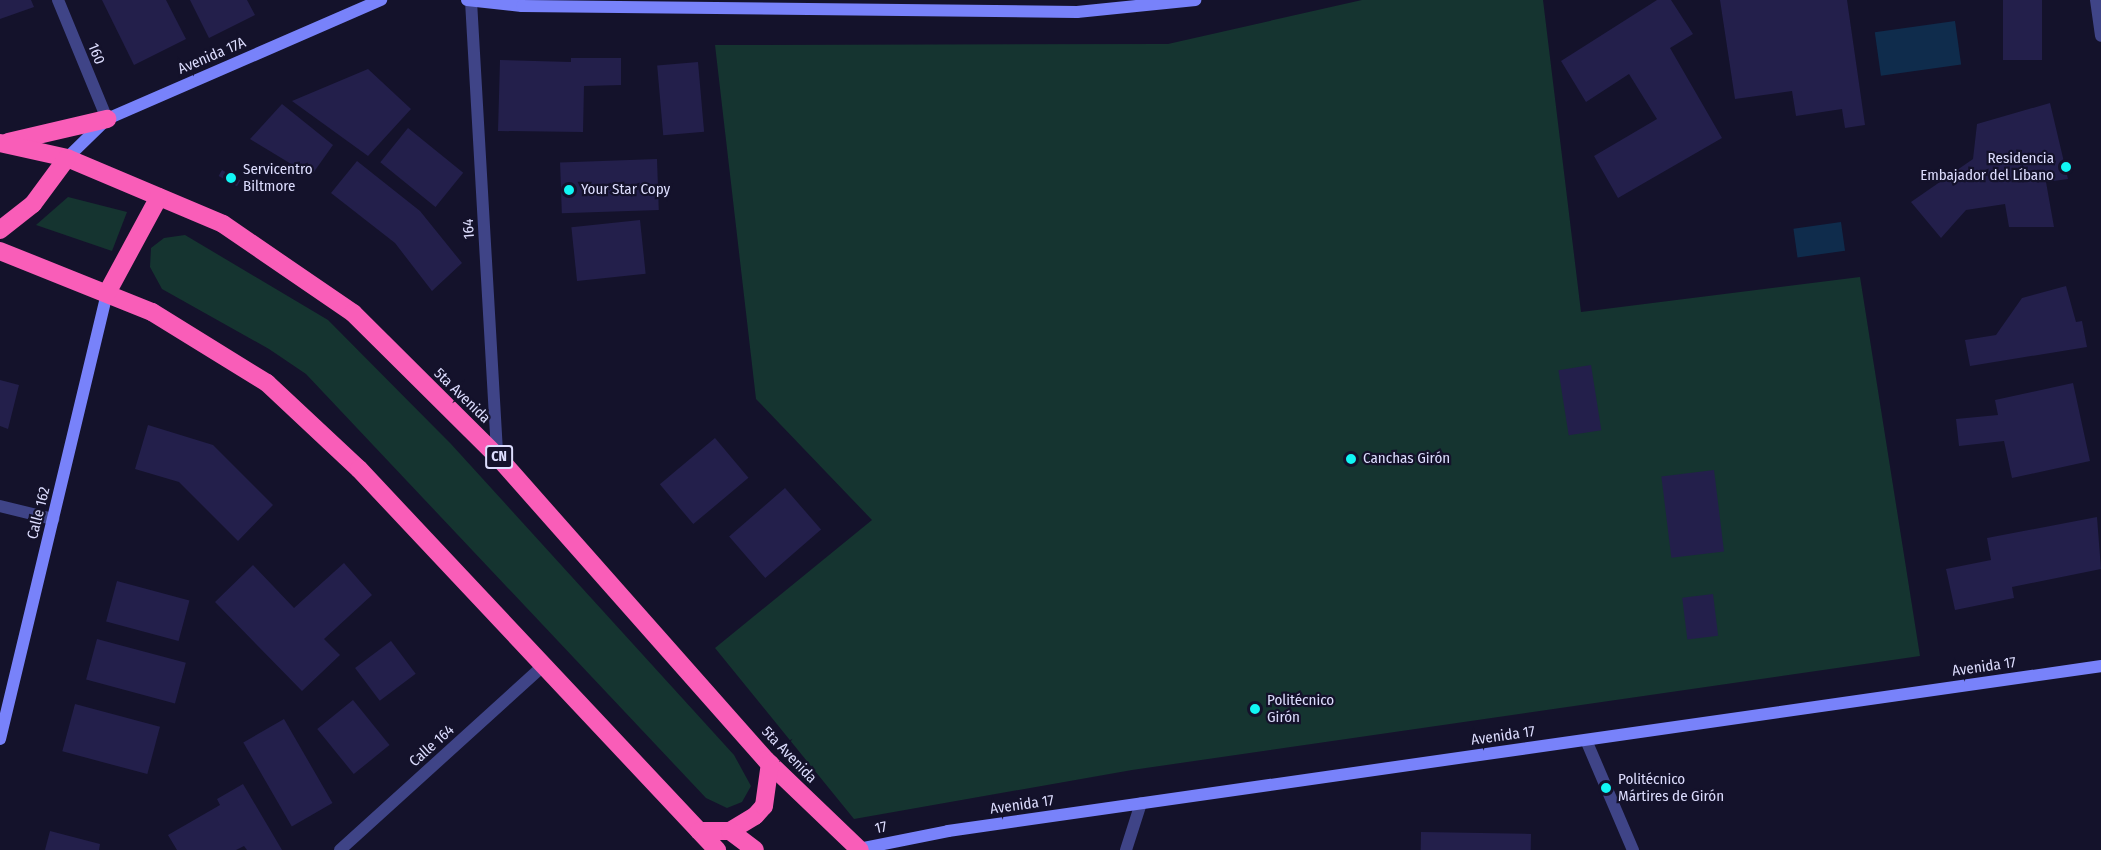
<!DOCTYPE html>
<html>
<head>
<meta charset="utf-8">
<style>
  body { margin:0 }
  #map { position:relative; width:2101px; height:850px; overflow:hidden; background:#14122b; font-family:"Fira Sans Condensed",sans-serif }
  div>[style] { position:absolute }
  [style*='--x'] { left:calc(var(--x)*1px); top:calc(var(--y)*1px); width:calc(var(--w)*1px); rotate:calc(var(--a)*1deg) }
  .green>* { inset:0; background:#153430 }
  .water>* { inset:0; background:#0f2c4c; transform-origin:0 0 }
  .building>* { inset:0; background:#231f4b; transform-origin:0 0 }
  .lane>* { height:12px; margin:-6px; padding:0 6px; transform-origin:6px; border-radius:6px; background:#3f4487 }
  .street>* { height:12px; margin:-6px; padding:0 6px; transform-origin:6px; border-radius:6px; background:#3f4487 }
  .secondary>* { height:12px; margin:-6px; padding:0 6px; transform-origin:6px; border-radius:6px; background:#7882fa }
  .highway>* { height:18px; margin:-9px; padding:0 9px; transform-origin:9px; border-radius:9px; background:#f95db8 }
  .dots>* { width:16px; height:16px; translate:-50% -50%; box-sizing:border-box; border:3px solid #14122b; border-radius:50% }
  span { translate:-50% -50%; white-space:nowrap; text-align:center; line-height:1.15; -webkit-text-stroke:4.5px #14122b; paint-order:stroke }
  .shield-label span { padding:2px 4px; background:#14122b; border:2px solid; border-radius:4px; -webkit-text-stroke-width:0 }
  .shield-label { font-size:14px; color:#ddddfe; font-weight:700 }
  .street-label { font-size:15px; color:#ddddfe }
  .poi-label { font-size:15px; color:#ddddfe }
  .right { translate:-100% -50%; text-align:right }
  .left { translate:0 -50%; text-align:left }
</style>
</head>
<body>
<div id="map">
  <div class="green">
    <i style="clip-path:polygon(1362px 0,1543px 0,1581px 312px,1860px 277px,1920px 656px,1132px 770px,854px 819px,715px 648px,872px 520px,756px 399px,715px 45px,1168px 44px)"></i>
    <i style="clip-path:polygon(68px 197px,127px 212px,112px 251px,36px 225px)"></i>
    <i style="clip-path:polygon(185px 235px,328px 320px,451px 444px,734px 755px,751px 786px,742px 802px,727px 808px,706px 798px,306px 374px,269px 349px,162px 289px,150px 267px,151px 248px,164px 238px)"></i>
  </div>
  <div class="water">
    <i style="left:1955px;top:21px;width:44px;height:81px;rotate:82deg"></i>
    <i style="left:1841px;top:222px;width:29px;height:48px;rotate:82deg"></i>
  </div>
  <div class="building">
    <i style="clip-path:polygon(0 0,31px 0,34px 7px,0 19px)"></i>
    <i style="clip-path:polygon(102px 0,166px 0,186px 39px,134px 65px)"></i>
    <i style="clip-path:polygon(190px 0,247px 0,255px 15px,209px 38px)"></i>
    <i style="clip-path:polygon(1657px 0,1671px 0,1693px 34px,1670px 48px,1722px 138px,1618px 198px,1594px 156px,1657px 119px,1629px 74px,1586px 102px,1561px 61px)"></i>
    <i style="clip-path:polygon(1720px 0,1847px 0,1865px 125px,1845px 128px,1842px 109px,1796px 116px,1792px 91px,1735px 99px)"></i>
    <i style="left:2003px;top:0;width:39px;height:60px"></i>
    <i style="clip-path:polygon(571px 58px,621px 58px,621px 85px,584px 86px,583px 132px,498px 131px,500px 60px,571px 62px)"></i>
    <i style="left:698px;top:62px;width:70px;height:41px;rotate:85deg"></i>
    <i style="clip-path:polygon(368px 69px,411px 109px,368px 156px,292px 101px)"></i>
    <i style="clip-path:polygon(2050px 103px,2068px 179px,2046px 182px,2054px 227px,2009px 227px,2005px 204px,1966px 210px,1941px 238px,1911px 202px,1973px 159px,1977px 124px)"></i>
    <i style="clip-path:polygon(282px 104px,333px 145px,311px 176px,250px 139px)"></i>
    <i style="left:408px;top:128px;width:71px;height:44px;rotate:39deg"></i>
    <i style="left:657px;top:159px;width:51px;height:97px;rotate:88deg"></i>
    <i style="clip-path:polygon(357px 161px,420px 211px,462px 263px,432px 291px,395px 243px,331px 193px)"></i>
    <i style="left:222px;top:170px;width:21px;height:7px;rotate:29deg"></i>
    <i style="left:640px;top:220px;width:54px;height:69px;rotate:84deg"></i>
    <i style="clip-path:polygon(2066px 286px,2076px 322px,2082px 321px,2087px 347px,1970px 366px,1965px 340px,1996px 335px,2022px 298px)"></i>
    <i style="left:1591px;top:365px;width:66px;height:33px;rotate:81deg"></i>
    <i style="clip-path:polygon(0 380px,19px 385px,8px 429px,0 426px)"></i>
    <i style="clip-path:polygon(2073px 383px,2090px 461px,2012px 478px,2004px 441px,1959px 446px,1956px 419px,1998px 415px,1995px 400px)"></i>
    <i style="clip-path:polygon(148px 425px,213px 445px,273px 505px,238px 541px,179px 482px,135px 469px)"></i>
    <i style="left:715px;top:438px;width:52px;height:72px;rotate:50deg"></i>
    <i style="left:1714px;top:470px;width:82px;height:53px;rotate:83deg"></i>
    <i style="left:785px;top:488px;width:55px;height:74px;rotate:49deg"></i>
    <i style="clip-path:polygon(2097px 517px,2101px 569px,2012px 587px,2014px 598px,1955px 610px,1946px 569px,1991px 560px,1987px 538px)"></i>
    <i style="clip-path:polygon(344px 563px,372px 595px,324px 639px,340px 655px,302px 691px,215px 602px,253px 565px,294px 608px)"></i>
    <i style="left:117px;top:581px;width:75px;height:42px;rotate:15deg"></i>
    <i style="left:1713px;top:594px;width:42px;height:31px;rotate:83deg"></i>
    <i style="left:97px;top:639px;width:92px;height:42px;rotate:15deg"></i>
    <i style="left:391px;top:641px;width:41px;height:45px;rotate:53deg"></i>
    <i style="left:353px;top:700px;width:58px;height:46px;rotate:51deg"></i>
    <i style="left:75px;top:704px;width:88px;height:49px;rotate:15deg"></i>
    <i style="left:284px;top:719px;width:97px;height:47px;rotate:60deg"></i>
    <i style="clip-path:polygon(243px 784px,282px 850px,247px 850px,244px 846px,236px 850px,177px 850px,168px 835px,220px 805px,217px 799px)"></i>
    <i style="clip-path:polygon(50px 831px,100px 844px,99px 850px,45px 850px)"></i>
    <i style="left:1421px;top:832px;width:110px;height:19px;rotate:1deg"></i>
  </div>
  <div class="lane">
    <i style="--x:0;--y:506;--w:55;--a:13.8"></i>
    <i style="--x:1586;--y:740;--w:120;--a:66.9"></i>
    <i style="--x:1126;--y:850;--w:49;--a:-72.3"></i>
  </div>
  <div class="street">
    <i style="--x:58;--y:0;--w:129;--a:67.6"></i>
    <i style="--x:2096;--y:0;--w:36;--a:82"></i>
    <i style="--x:471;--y:1;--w:456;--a:86.7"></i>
    <i style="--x:340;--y:850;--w:275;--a:-42.2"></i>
  </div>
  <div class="secondary">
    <i style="--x:467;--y:0;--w:55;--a:6.2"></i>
    <i style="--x:522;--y:6;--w:555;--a:0.62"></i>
    <i style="--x:1077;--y:12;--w:119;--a:-5.8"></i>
    <i style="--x:67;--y:158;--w:56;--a:-44.3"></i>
    <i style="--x:107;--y:119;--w:299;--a:-23.5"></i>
    <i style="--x:0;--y:739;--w:459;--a:-76.5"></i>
    <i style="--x:859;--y:849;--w:91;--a:-11.4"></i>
    <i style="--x:948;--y:831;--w:1165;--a:-8.14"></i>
  </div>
  <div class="highway">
    <i style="--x:8;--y:142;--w:102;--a:-13.1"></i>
    <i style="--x:0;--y:143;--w:69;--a:12.6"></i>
    <i style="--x:67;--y:158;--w:169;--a:22.9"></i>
    <i style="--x:223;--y:224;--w:158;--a:34.4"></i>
    <i style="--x:353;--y:313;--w:203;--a:44.8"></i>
    <i style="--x:497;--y:456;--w:406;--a:48.5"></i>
    <i style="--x:766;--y:760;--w:130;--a:43.8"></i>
    <i style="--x:0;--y:230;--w:42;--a:-38.2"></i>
    <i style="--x:33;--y:204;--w:57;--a:-53.5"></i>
    <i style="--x:0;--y:251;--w:164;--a:21.9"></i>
    <i style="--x:152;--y:312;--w:135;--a:31.7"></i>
    <i style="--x:267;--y:383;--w:126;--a:43.1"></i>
    <i style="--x:359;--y:469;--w:523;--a:46.78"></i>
    <i style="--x:107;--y:293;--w:109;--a:-61.6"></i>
    <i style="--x:699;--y:831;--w:31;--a:0"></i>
    <i style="--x:730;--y:831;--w:29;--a:-31"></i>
    <i style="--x:755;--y:816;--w:13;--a:-48"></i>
    <i style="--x:764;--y:806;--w:43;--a:-82.1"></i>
    <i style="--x:730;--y:831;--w:31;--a:37"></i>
  </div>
  <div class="dots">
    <i style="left:2066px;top:167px;background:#11f6f4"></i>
    <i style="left:231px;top:178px;background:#11f6f4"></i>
    <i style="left:569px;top:190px;background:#11f6f4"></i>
    <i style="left:1351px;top:459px;background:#11f6f4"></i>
    <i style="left:1255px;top:709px;background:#11f6f4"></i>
    <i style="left:1606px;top:788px;background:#11f6f4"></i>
  </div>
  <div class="shield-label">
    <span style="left:499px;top:457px">CN</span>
  </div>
  <div class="street-label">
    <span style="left:96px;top:54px;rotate:68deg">160</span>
    <span style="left:212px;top:56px;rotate:-23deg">Avenida 17A</span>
    <span style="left:469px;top:229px;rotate:-93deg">164</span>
    <span style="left:462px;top:396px;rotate:44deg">5ta Avenida</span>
    <span style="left:39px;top:513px;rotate:-76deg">Calle 162</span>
    <span style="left:1984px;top:667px;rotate:-8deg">Avenida 17</span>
    <span style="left:1503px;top:736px;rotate:-8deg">Avenida 17</span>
    <span style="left:432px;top:746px;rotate:-42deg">Calle 164</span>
    <span style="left:789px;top:755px;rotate:46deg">5ta Avenida</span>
    <span style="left:1022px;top:805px;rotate:-8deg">Avenida 17</span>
    <span style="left:881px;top:828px;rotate:-12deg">17</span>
  </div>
  <div class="poi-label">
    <span class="right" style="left:2054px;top:167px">Residencia<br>Embajador del Líbano</span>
    <span class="left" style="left:243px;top:178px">Servicentro<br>Biltmore</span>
    <span class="left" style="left:581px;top:190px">Your Star Copy</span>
    <span class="left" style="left:1363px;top:459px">Canchas Girón</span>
    <span class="left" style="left:1267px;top:709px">Politécnico<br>Girón</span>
    <span class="left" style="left:1618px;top:788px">Politécnico<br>Mártires de Girón</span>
  </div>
</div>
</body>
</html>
